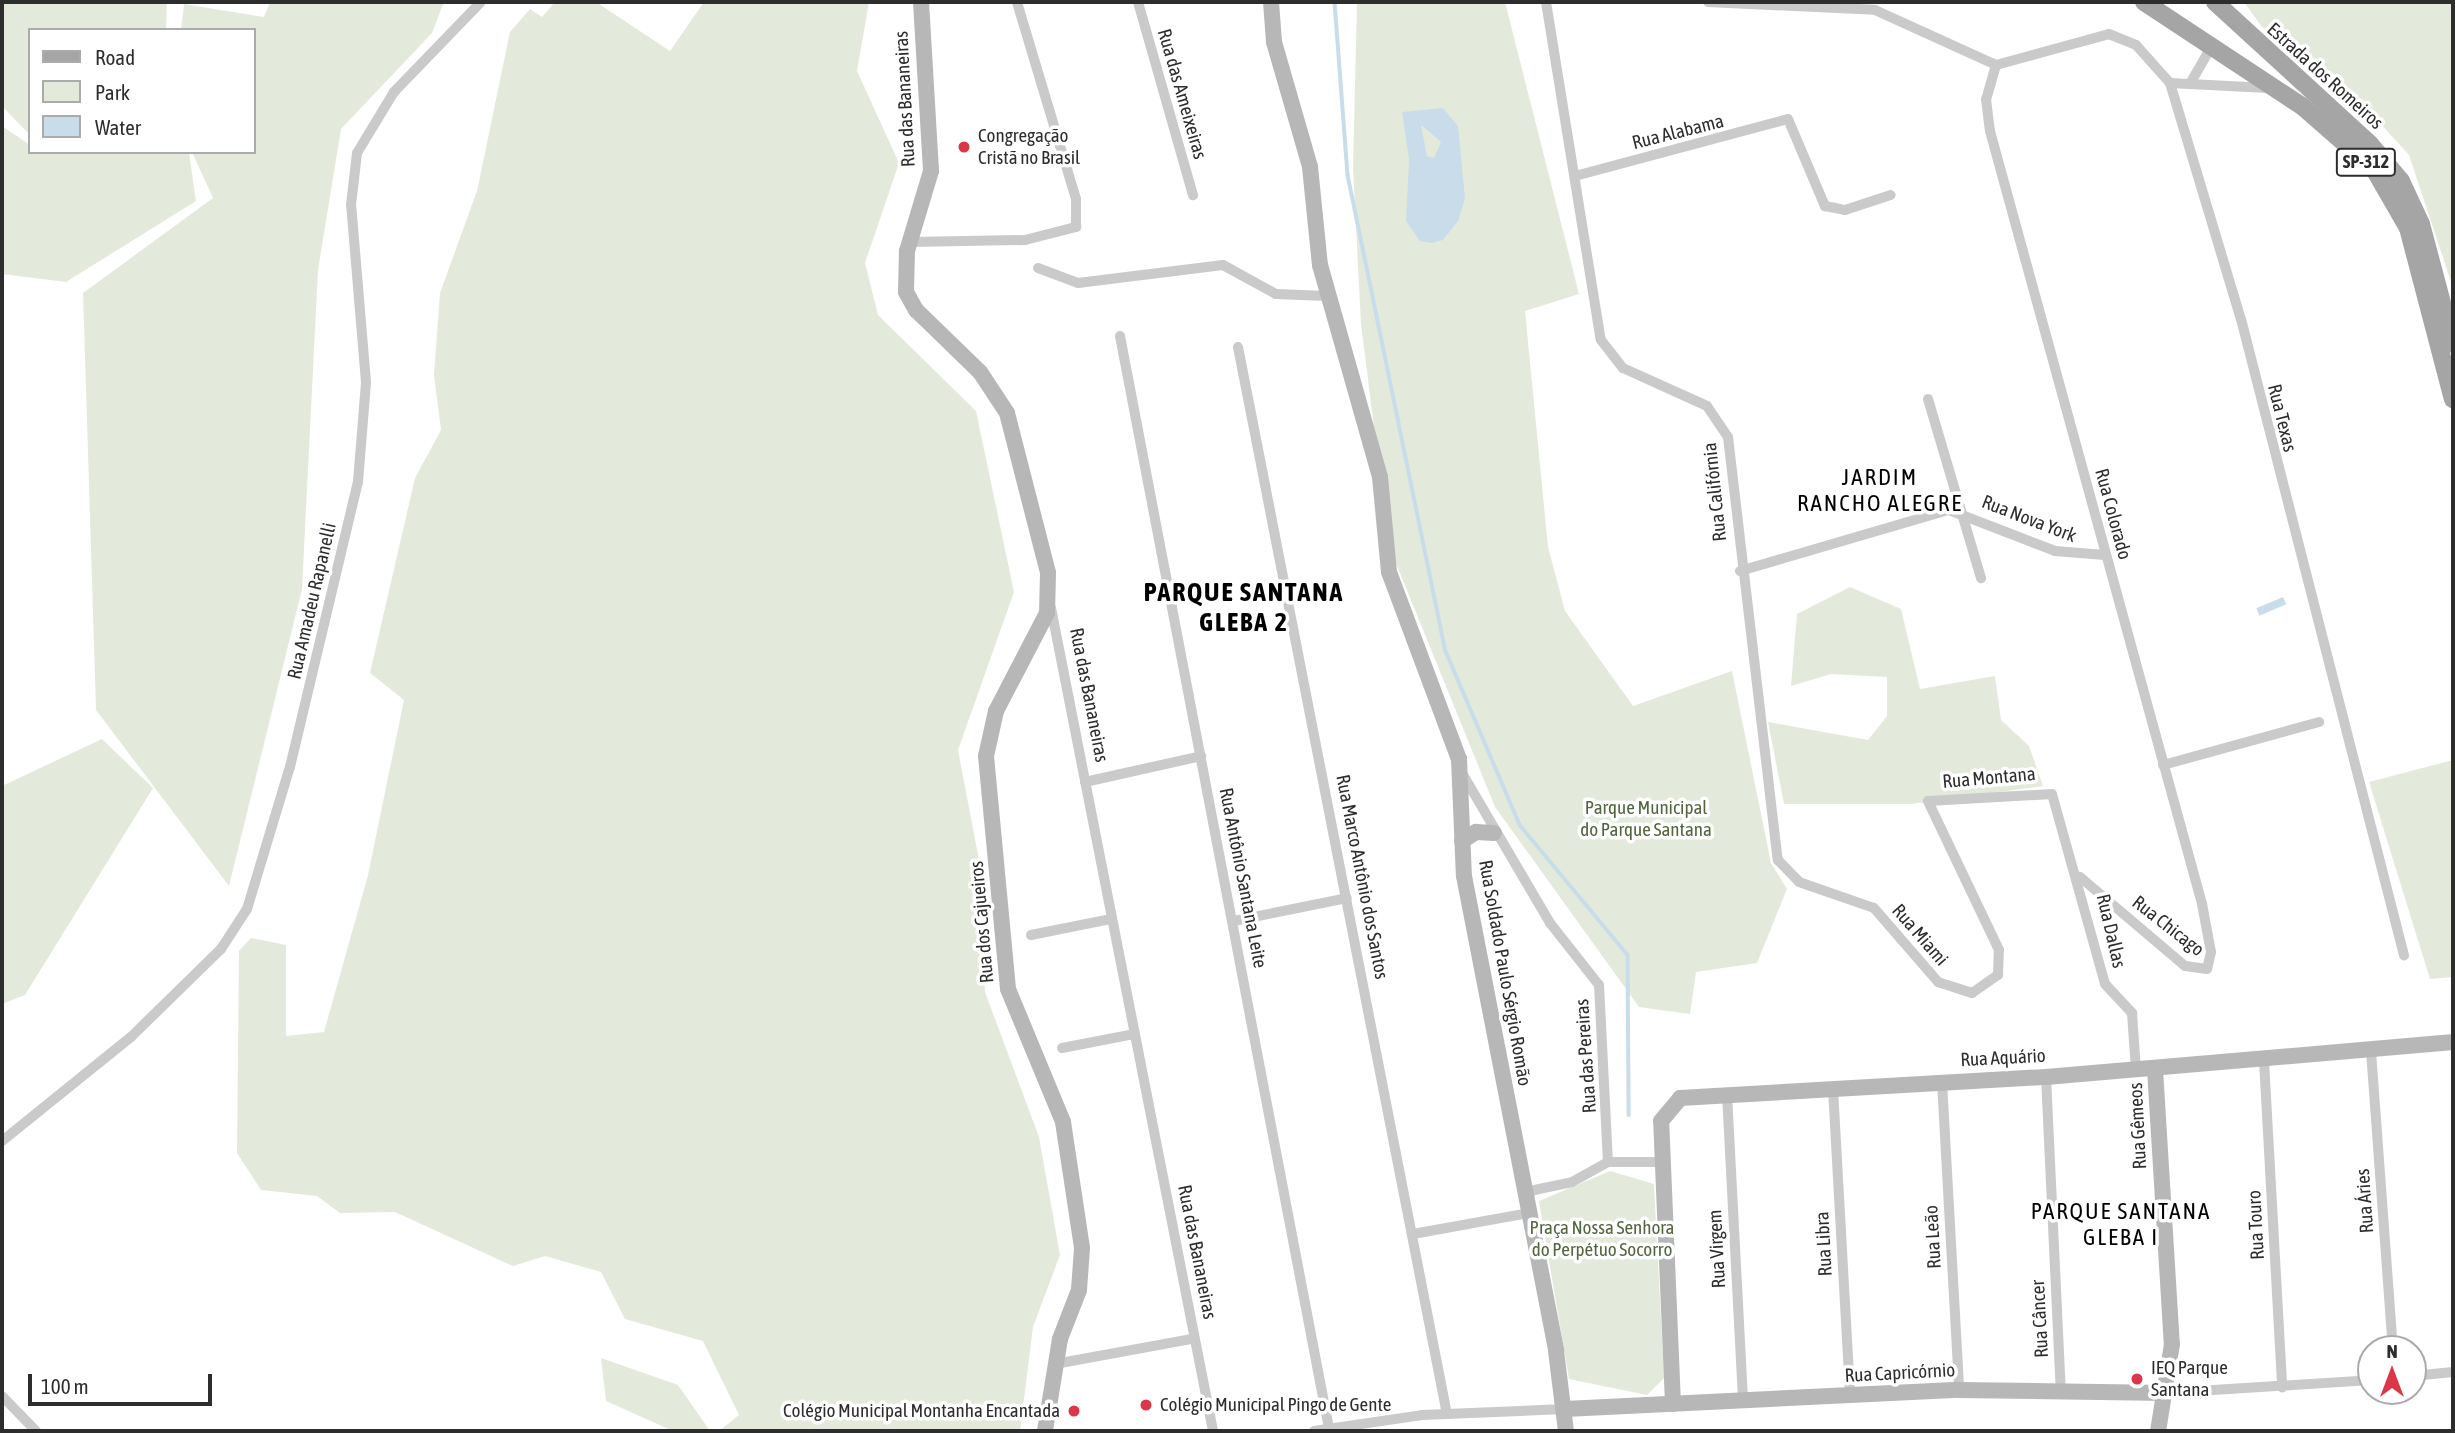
<!DOCTYPE html>
<html>
<head>
<meta charset="utf-8">
<style>
  body { margin:0 }
  #map { position:relative; width:2455px; height:1433px; overflow:hidden; background:#fff; font-family:"Asap Condensed",sans-serif }
  div>[style] { position:absolute }
  [style*='--x'] { left:calc(var(--x)*1px); top:calc(var(--y)*1px); width:calc(var(--w)*1px); rotate:calc(var(--a)*1deg) }
  .green>* { inset:0; background:#e4eadb }
  .water>* { inset:0; background:#c8dde9; transform-origin:0 0 }
  .stream>* { height:3.5px; margin:-1.75px; padding:0 1.75px; transform-origin:1.75px; border-radius:1.75px; background:#c8dde9 }
  .street>* { height:10px; margin:-5px; padding:0 5px; transform-origin:5px; border-radius:5px; background:#cacaca }
  .secondary>* { height:16px; margin:-8px; padding:0 8px; transform-origin:8px; border-radius:8px; background:#b7b7b7 }
  .primary>* { height:18px; margin:-9px; padding:0 9px; transform-origin:9px; border-radius:9px; background:#a5a5a5 }
  .dots>* { width:19px; height:19px; translate:-50% -50%; box-sizing:border-box; border:4px solid #fff; border-radius:50% }
  span { translate:-50% -50%; white-space:nowrap; text-align:center; line-height:1.15; -webkit-text-stroke:7px #fff; paint-order:stroke }
  .shield-label span { padding:2px 5px; background:#fff; border:2px solid; border-radius:5px; -webkit-text-stroke-width:0 }
  .shield-label { font-size:18px; color:#2d2d2d; font-weight:700 }
  .street-label { font-size:19px; color:#2d2d2d }
  .poi-label { font-size:19px; color:#2d2d2d }
  .left { translate:0 -50%; text-align:left }
  .right { translate:-100% -50%; text-align:right }
  .park-label { font-size:19px; color:#52663d }
  .quarter-label { font-size:23px; color:#000; letter-spacing:2px }
  .district-label { font-size:26px; color:#000; font-weight:700; letter-spacing:2px }
  .frame { position:absolute; inset:0; border:4px solid #2d2d2d; pointer-events:none }
  .legend { position:absolute; left:28px; top:28px; width:228px; height:126px; box-sizing:border-box; background:#fff; border:2px solid #ababab; margin:0; padding:9px 12px; list-style:none; font-size:21px; color:#2d2d2d }
  .legend li { display:flex; align-items:center; gap:14px; height:35px }
  .legend b { width:35px; border:2px solid #ababab }
  .north { position:absolute; left:2357px; top:1335px; width:70px; height:70px; box-sizing:border-box; background:#fff; border:2px solid #ababab; border-radius:50%; rotate:0deg; font-size:19px; font-weight:700; line-height:28px; text-align:center; color:#2d2d2d }
  .north::after { content:''; display:block; margin:auto; width:24px; height:32px; background:#dc3748; clip-path:polygon(50% 0,100% 100%,50% 72%,0 100%) }
  .scale { position:absolute; left:28px; top:1374px; width:184px; height:32px; box-sizing:border-box; border:4px solid #2d2d2d; border-top:0; padding-left:9px; font-size:21px; line-height:24px; white-space:nowrap; color:#2d2d2d; -webkit-text-stroke:5px #fff; paint-order:stroke }
</style>
</head>
<body>
<div id="map">
  <div class="green">
    <i style="clip-path:polygon(2px 2px,167px 2px,166px 30px,30px 30px,30px 135px,2px 106px)"></i>
    <i style="clip-path:polygon(270px 2px,444px 2px,432px 33px,341px 129px,318px 270px,302px 589px,229px 886px,96px 710px,83px 293px,213px 198px,192px 152px,254px 152px,254px 30px,181px 30px,184px 4px,264px 17px)"></i>
    <i style="clip-path:polygon(555px 2px,596px 2px,670px 51px,704px 2px,869px 2px,857px 71px,899px 163px,865px 263px,878px 315px,976px 411px,1014px 592px,958px 750px,979px 860px,985px 992px,1039px 1137px,1060px 1255px,1033px 1327px,1020px 1431px,719px 1431px,739px 1415px,703px 1341px,625px 1319px,601px 1272px,545px 1256px,513px 1266px,395px 1212px,340px 1213px,317px 1196px,261px 1190px,237px 1153px,239px 951px,251px 938px,286px 945px,286px 1036px,324px 1032px,368px 875px,404px 700px,370px 673px,415px 478px,441px 430px,434px 375px,440px 293px,477px 191px,510px 32px,530px 9px,542px 17px)"></i>
    <i style="clip-path:polygon(1357px 2px,1505px 2px,1579px 294px,1525px 311px,1548px 547px,1565px 611px,1633px 706px,1732px 671px,1771px 863px,1787px 889px,1757px 963px,1696px 972px,1690px 1014px,1639px 1007px,1495px 807px,1389px 546px,1361px 324px,1353px 168px)"></i>
    <i style="clip-path:polygon(2244px 2px,2453px 3px,2453px 288px,2409px 155px,2338px 77px,2262px 27px)"></i>
    <i style="clip-path:polygon(2px 126px,30px 145px,30px 152px,189px 152px,196px 201px,66px 282px,2px 274px)"></i>
    <i style="clip-path:polygon(1850px 587px,1901px 609px,1920px 689px,1995px 676px,2001px 720px,2029px 746px,2043px 786px,1911px 804px,1784px 804px,1768px 722px,1868px 740px,1887px 716px,1887px 677px,1831px 674px,1791px 686px,1797px 614px)"></i>
    <i style="clip-path:polygon(102px 739px,153px 788px,25px 995px,2px 1004px,2px 786px)"></i>
    <i style="clip-path:polygon(2453px 760px,2453px 977px,2430px 979px,2369px 782px)"></i>
    <i style="clip-path:polygon(1610px 1171px,1654px 1184px,1664px 1378px,1647px 1395px,1569px 1379px,1539px 1201px)"></i>
    <i style="clip-path:polygon(601px 1358px,678px 1385px,710px 1431px,673px 1431px,606px 1401px)"></i>
  </div>
  <div class="water">
    <i style="clip-path:polygon(evenodd,1443px 108px,1458px 126px,1465px 198px,1458px 221px,1443px 240px,1431px 243px,1420px 241px,1406px 221px,1409px 159px,1402px 112px,1443px 108px,1421px 125px,1441px 142px,1434px 158px,1427px 156px,1421px 125px)"></i>
    <i style="left:2283px;top:597px;width:8px;height:29px;rotate:67deg"></i>
  </div>
  <div class="stream">
    <i style="--x:1335;--y:2;--w:173;--a:85.7"></i>
    <i style="--x:1348;--y:175;--w:484;--a:78.4"></i>
    <i style="--x:1445;--y:649;--w:191;--a:66.9"></i>
    <i style="--x:1520;--y:825;--w:169;--a:50.3"></i>
    <i style="--x:1628;--y:955;--w:160;--a:89.6"></i>
  </div>
  <div class="street">
    <i style="--x:1138;--y:2;--w:201;--a:74.1"></i>
    <i style="--x:1546;--y:2;--w:342;--a:80.8"></i>
    <i style="--x:1601;--y:340;--w:36;--a:52"></i>
    <i style="--x:1623;--y:368;--w:92;--a:24.3"></i>
    <i style="--x:1707;--y:406;--w:37;--a:56"></i>
    <i style="--x:1728;--y:437;--w:426;--a:83.3"></i>
    <i style="--x:1778;--y:860;--w:30;--a:46"></i>
    <i style="--x:1799;--y:882;--w:79;--a:19.1"></i>
    <i style="--x:1874;--y:908;--w:98;--a:49.1"></i>
    <i style="--x:1938;--y:982;--w:36;--a:18"></i>
    <i style="--x:1972;--y:993;--w:32;--a:-35"></i>
    <i style="--x:1998;--y:975;--w:25;--a:-88"></i>
    <i style="--x:1999;--y:950;--w:165;--a:-115.5"></i>
    <i style="--x:1928;--y:801;--w:124;--a:-3.2"></i>
    <i style="--x:2052;--y:794;--w:197;--a:74.4"></i>
    <i style="--x:2105;--y:984;--w:40;--a:47"></i>
    <i style="--x:2132;--y:1013;--w:57;--a:86"></i>
    <i style="--x:1708;--y:2;--w:167;--a:2.7"></i>
    <i style="--x:1875;--y:10;--w:133;--a:24.4"></i>
    <i style="--x:1996;--y:65;--w:117;--a:-15.3"></i>
    <i style="--x:2109;--y:34;--w:29;--a:22"></i>
    <i style="--x:2136;--y:45;--w:51;--a:48.2"></i>
    <i style="--x:2170;--y:83;--w:246;--a:73.3"></i>
    <i style="--x:2241;--y:319;--w:657;--a:75.63"></i>
    <i style="--x:1996;--y:65;--w:35;--a:106"></i>
    <i style="--x:1986;--y:99;--w:32;--a:83"></i>
    <i style="--x:1990;--y:131;--w:802;--a:74.66"></i>
    <i style="--x:2202;--y:904;--w:49;--a:79.4"></i>
    <i style="--x:2211;--y:952;--w:17;--a:103"></i>
    <i style="--x:2207;--y:969;--w:22;--a:-172"></i>
    <i style="--x:2185;--y:966;--w:138;--a:-139.7"></i>
    <i style="--x:2191;--y:82;--w:38;--a:-60"></i>
    <i style="--x:2170;--y:83;--w:98;--a:2.9"></i>
    <i style="--x:1575;--y:176;--w:220;--a:-15"></i>
    <i style="--x:1788;--y:119;--w:95;--a:67"></i>
    <i style="--x:1825;--y:206;--w:20;--a:11"></i>
    <i style="--x:1845;--y:210;--w:48;--a:-18.1"></i>
    <i style="--x:910;--y:242;--w:115;--a:-1"></i>
    <i style="--x:1025;--y:240;--w:53;--a:-14.3"></i>
    <i style="--x:1076;--y:227;--w:28;--a:-90"></i>
    <i style="--x:1076;--y:199;--w:206;--a:-106.7"></i>
    <i style="--x:1038;--y:268;--w:43;--a:20.6"></i>
    <i style="--x:1078;--y:283;--w:146;--a:-7.1"></i>
    <i style="--x:1223;--y:265;--w:60;--a:28.7"></i>
    <i style="--x:1276;--y:294;--w:51;--a:2.2"></i>
    <i style="--x:1120;--y:336;--w:1112;--a:79.17"></i>
    <i style="--x:1238;--y:347;--w:1087;--a:78.92"></i>
    <i style="--x:1928;--y:399;--w:187;--a:73.5"></i>
    <i style="--x:1740;--y:571;--w:218;--a:-16.3"></i>
    <i style="--x:1949;--y:510;--w:114;--a:21.1"></i>
    <i style="--x:2055;--y:551;--w:50;--a:4.6"></i>
    <i style="--x:1051;--y:608;--w:839;--a:78.86"></i>
    <i style="--x:2163;--y:765;--w:162;--a:-15.4"></i>
    <i style="--x:1462;--y:773;--w:174;--a:59.6"></i>
    <i style="--x:1550;--y:923;--w:79;--a:51.7"></i>
    <i style="--x:1599;--y:985;--w:177;--a:87.1"></i>
    <i style="--x:1085;--y:782;--w:119;--a:-12.6"></i>
    <i style="--x:1234;--y:921;--w:115;--a:-11.5"></i>
    <i style="--x:1031;--y:935;--w:82;--a:-11.3"></i>
    <i style="--x:1062;--y:1048;--w:73;--a:-11"></i>
    <i style="--x:2371;--y:1051;--w:299;--a:85.8"></i>
    <i style="--x:2264;--y:1061;--w:327;--a:86.8"></i>
    <i style="--x:2046;--y:1077;--w:314;--a:87.3"></i>
    <i style="--x:1942;--y:1082;--w:308;--a:86.8"></i>
    <i style="--x:1833;--y:1089;--w:308;--a:86.8"></i>
    <i style="--x:1727;--y:1094;--w:307;--a:87"></i>
    <i style="--x:2;--y:1141;--w:166;--a:-38.9"></i>
    <i style="--x:131;--y:1037;--w:126;--a:-44.4"></i>
    <i style="--x:221;--y:949;--w:48;--a:-57"></i>
    <i style="--x:247;--y:909;--w:148;--a:-73.2"></i>
    <i style="--x:290;--y:767;--w:293;--a:-76.6"></i>
    <i style="--x:358;--y:482;--w:100;--a:-85.4"></i>
    <i style="--x:366;--y:382;--w:178;--a:-94.8"></i>
    <i style="--x:351;--y:205;--w:52;--a:-83.4"></i>
    <i style="--x:357;--y:153;--w:71;--a:-58.8"></i>
    <i style="--x:394;--y:92;--w:125;--a:-46"></i>
    <i style="--x:1525;--y:1192;--w:48;--a:-12"></i>
    <i style="--x:1572;--y:1182;--w:41;--a:-29.1"></i>
    <i style="--x:1608;--y:1162;--w:53;--a:0"></i>
    <i style="--x:1413;--y:1234;--w:117;--a:-10.3"></i>
    <i style="--x:1055;--y:1364;--w:138;--a:-10.4"></i>
    <i style="--x:2413;--y:1376;--w:40;--a:-5.7"></i>
    <i style="--x:2166;--y:1393;--w:205;--a:-3.6"></i>
    <i style="--x:2;--y:1396;--w:49;--a:45.8"></i>
    <i style="--x:1314;--y:1431;--w:109;--a:-8.4"></i>
    <i style="--x:1422;--y:1415;--w:143;--a:-2.4"></i>
  </div>
  <div class="secondary">
    <i style="--x:921;--y:2;--w:169;--a:86.6"></i>
    <i style="--x:931;--y:171;--w:84;--a:106.7"></i>
    <i style="--x:907;--y:251;--w:41;--a:91.4"></i>
    <i style="--x:906;--y:292;--w:21;--a:61"></i>
    <i style="--x:916;--y:310;--w:89;--a:44.1"></i>
    <i style="--x:980;--y:372;--w:49;--a:56.6"></i>
    <i style="--x:1007;--y:413;--w:165;--a:75.6"></i>
    <i style="--x:1048;--y:573;--w:40;--a:91.4"></i>
    <i style="--x:1047;--y:613;--w:110;--a:117.5"></i>
    <i style="--x:996;--y:711;--w:46;--a:102.5"></i>
    <i style="--x:986;--y:756;--w:234;--a:84.6"></i>
    <i style="--x:1008;--y:989;--w:144;--a:67.5"></i>
    <i style="--x:1063;--y:1122;--w:127;--a:81.4"></i>
    <i style="--x:1082;--y:1248;--w:42;--a:94.1"></i>
    <i style="--x:1079;--y:1290;--w:53;--a:111.2"></i>
    <i style="--x:1060;--y:1339;--w:93;--a:99.3"></i>
    <i style="--x:1271;--y:2;--w:40;--a:85.7"></i>
    <i style="--x:1274;--y:42;--w:130;--a:73.9"></i>
    <i style="--x:1310;--y:167;--w:99;--a:84.2"></i>
    <i style="--x:1320;--y:265;--w:220;--a:74.2"></i>
    <i style="--x:1380;--y:477;--w:95;--a:84.6"></i>
    <i style="--x:1389;--y:572;--w:200;--a:69.5"></i>
    <i style="--x:1459;--y:759;--w:117;--a:87.6"></i>
    <i style="--x:1464;--y:876;--w:484;--a:79"></i>
    <i style="--x:1556;--y:1351;--w:81;--a:82.9"></i>
    <i style="--x:1462;--y:841;--w:17;--a:-33"></i>
    <i style="--x:1476;--y:832;--w:18;--a:3"></i>
    <i style="--x:2155;--y:1069;--w:276;--a:86.5"></i>
    <i style="--x:2172;--y:1344;--w:88;--a:99.1"></i>
    <i style="--x:1673;--y:1404;--w:283;--a:-92.4"></i>
    <i style="--x:1661;--y:1121;--w:30;--a:-50"></i>
    <i style="--x:1680;--y:1098;--w:367;--a:-3.3"></i>
    <i style="--x:2046;--y:1077;--w:409;--a:-4.9"></i>
    <i style="--x:1565;--y:1409;--w:394;--a:-2.8"></i>
    <i style="--x:1959;--y:1390;--w:207;--a:0.8"></i>
  </div>
  <div class="primary">
    <i style="--x:2144;--y:2;--w:189;--a:33.4"></i>
    <i style="--x:2302;--y:106;--w:96;--a:41.2"></i>
    <i style="--x:2374;--y:169;--w:68;--a:60"></i>
    <i style="--x:2408;--y:228;--w:177;--a:75.3"></i>
    <i style="--x:2215;--y:2;--w:210;--a:42.5"></i>
    <i style="--x:2370;--y:144;--w:48;--a:50"></i>
    <i style="--x:2401;--y:181;--w:47;--a:65.1"></i>
    <i style="--x:2421;--y:224;--w:124;--a:75.1"></i>
  </div>
  <div class="dots">
    <i style="left:964px;top:147px;background:#dc3748"></i>
    <i style="left:2137px;top:1379px;background:#dc3748"></i>
    <i style="left:1146px;top:1405px;background:#dc3748"></i>
    <i style="left:1074px;top:1411px;background:#dc3748"></i>
  </div>
  <div class="shield-label">
    <span style="left:2366px;top:162px">SP-312</span>
  </div>
  <div class="street-label">
    <span style="left:2325px;top:76px;rotate:42deg">Estrada dos Romeiros</span>
    <span style="left:1182px;top:94px;rotate:74deg">Rua das Ameixeiras</span>
    <span style="left:905px;top:99px;rotate:-93deg">Rua das Bananeiras</span>
    <span style="left:1678px;top:132px;rotate:-14deg">Rua Alabama</span>
    <span style="left:2282px;top:418px;rotate:76deg">Rua Texas</span>
    <span style="left:1715px;top:492px;rotate:-96deg">Rua Califórnia</span>
    <span style="left:2113px;top:514px;rotate:75deg">Rua Colorado</span>
    <span style="left:2029px;top:519px;rotate:21deg">Rua Nova York</span>
    <span style="left:312px;top:601px;rotate:-77deg">Rua Amadeu Rapanelli</span>
    <span style="left:1089px;top:695px;rotate:79deg">Rua das Bananeiras</span>
    <span style="left:1989px;top:778px;rotate:-5deg">Rua Montana</span>
    <span style="left:1362px;top:877px;rotate:79deg">Rua Marco Antônio dos Santos</span>
    <span style="left:1243px;top:878px;rotate:79deg">Rua Antônio Santana Leite</span>
    <span style="left:982px;top:922px;rotate:-95deg">Rua dos Cajueiros</span>
    <span style="left:2168px;top:926px;rotate:38deg">Rua Chicago</span>
    <span style="left:2111px;top:931px;rotate:77deg">Rua Dallas</span>
    <span style="left:1920px;top:935px;rotate:49deg">Rua Miami</span>
    <span style="left:1505px;top:973px;rotate:80deg">Rua Soldado Paulo Sérgio Romão</span>
    <span style="left:1586px;top:1056px;rotate:-94deg">Rua das Pereiras</span>
    <span style="left:2003px;top:1058px;rotate:-3deg">Rua Aquário</span>
    <span style="left:2138px;top:1126px;rotate:-93deg">Rua Gêmeos</span>
    <span style="left:2365px;top:1201px;rotate:-94deg">Rua Áries</span>
    <span style="left:2256px;top:1225px;rotate:-93deg">Rua Touro</span>
    <span style="left:1933px;top:1237px;rotate:-93deg">Rua Leão</span>
    <span style="left:1824px;top:1244px;rotate:-93deg">Rua Libra</span>
    <span style="left:1717px;top:1249px;rotate:-93deg">Rua Virgem</span>
    <span style="left:1197px;top:1252px;rotate:79deg">Rua das Bananeiras</span>
    <span style="left:2040px;top:1319px;rotate:-93deg">Rua Câncer</span>
    <span style="left:1900px;top:1373px;rotate:-3deg">Rua Capricórnio</span>
  </div>
  <div class="poi-label">
    <span class="left" style="left:978px;top:147px">Congregação<br>Cristã no Brasil</span>
    <span class="left" style="left:2151px;top:1379px">IEQ Parque<br>Santana</span>
    <span class="left" style="left:1160px;top:1405px">Colégio Municipal Pingo de Gente</span>
    <span class="right" style="left:1060px;top:1411px">Colégio Municipal Montanha Encantada</span>
  </div>
  <div class="park-label">
    <span style="left:1646px;top:819px">Parque Municipal<br>do Parque Santana</span>
    <span style="left:1602px;top:1239px">Praça Nossa Senhora<br>do Perpétuo Socorro</span>
  </div>
  <div class="quarter-label">
    <span style="left:1880px;top:490px">JARDIM<br>RANCHO ALEGRE</span>
    <span style="left:2121px;top:1224px">PARQUE SANTANA<br>GLEBA I</span>
  </div>
  <div class="district-label">
    <span style="left:1244px;top:608px">PARQUE SANTANA<br>GLEBA 2</span>
  </div>
  <div class="frame"></div>
  <ul class="legend">
  <li><b style="height:9px;background:#a5a5a5"></b>Road</li>
  <li><b style="height:19px;background:#e4eadb"></b>Park</li>
  <li><b style="height:19px;background:#c8dde9"></b>Water</li>
  </ul>
  <div class="north">N</div>
  <div class="scale">100 m</div>
</div>
</body>
</html>
